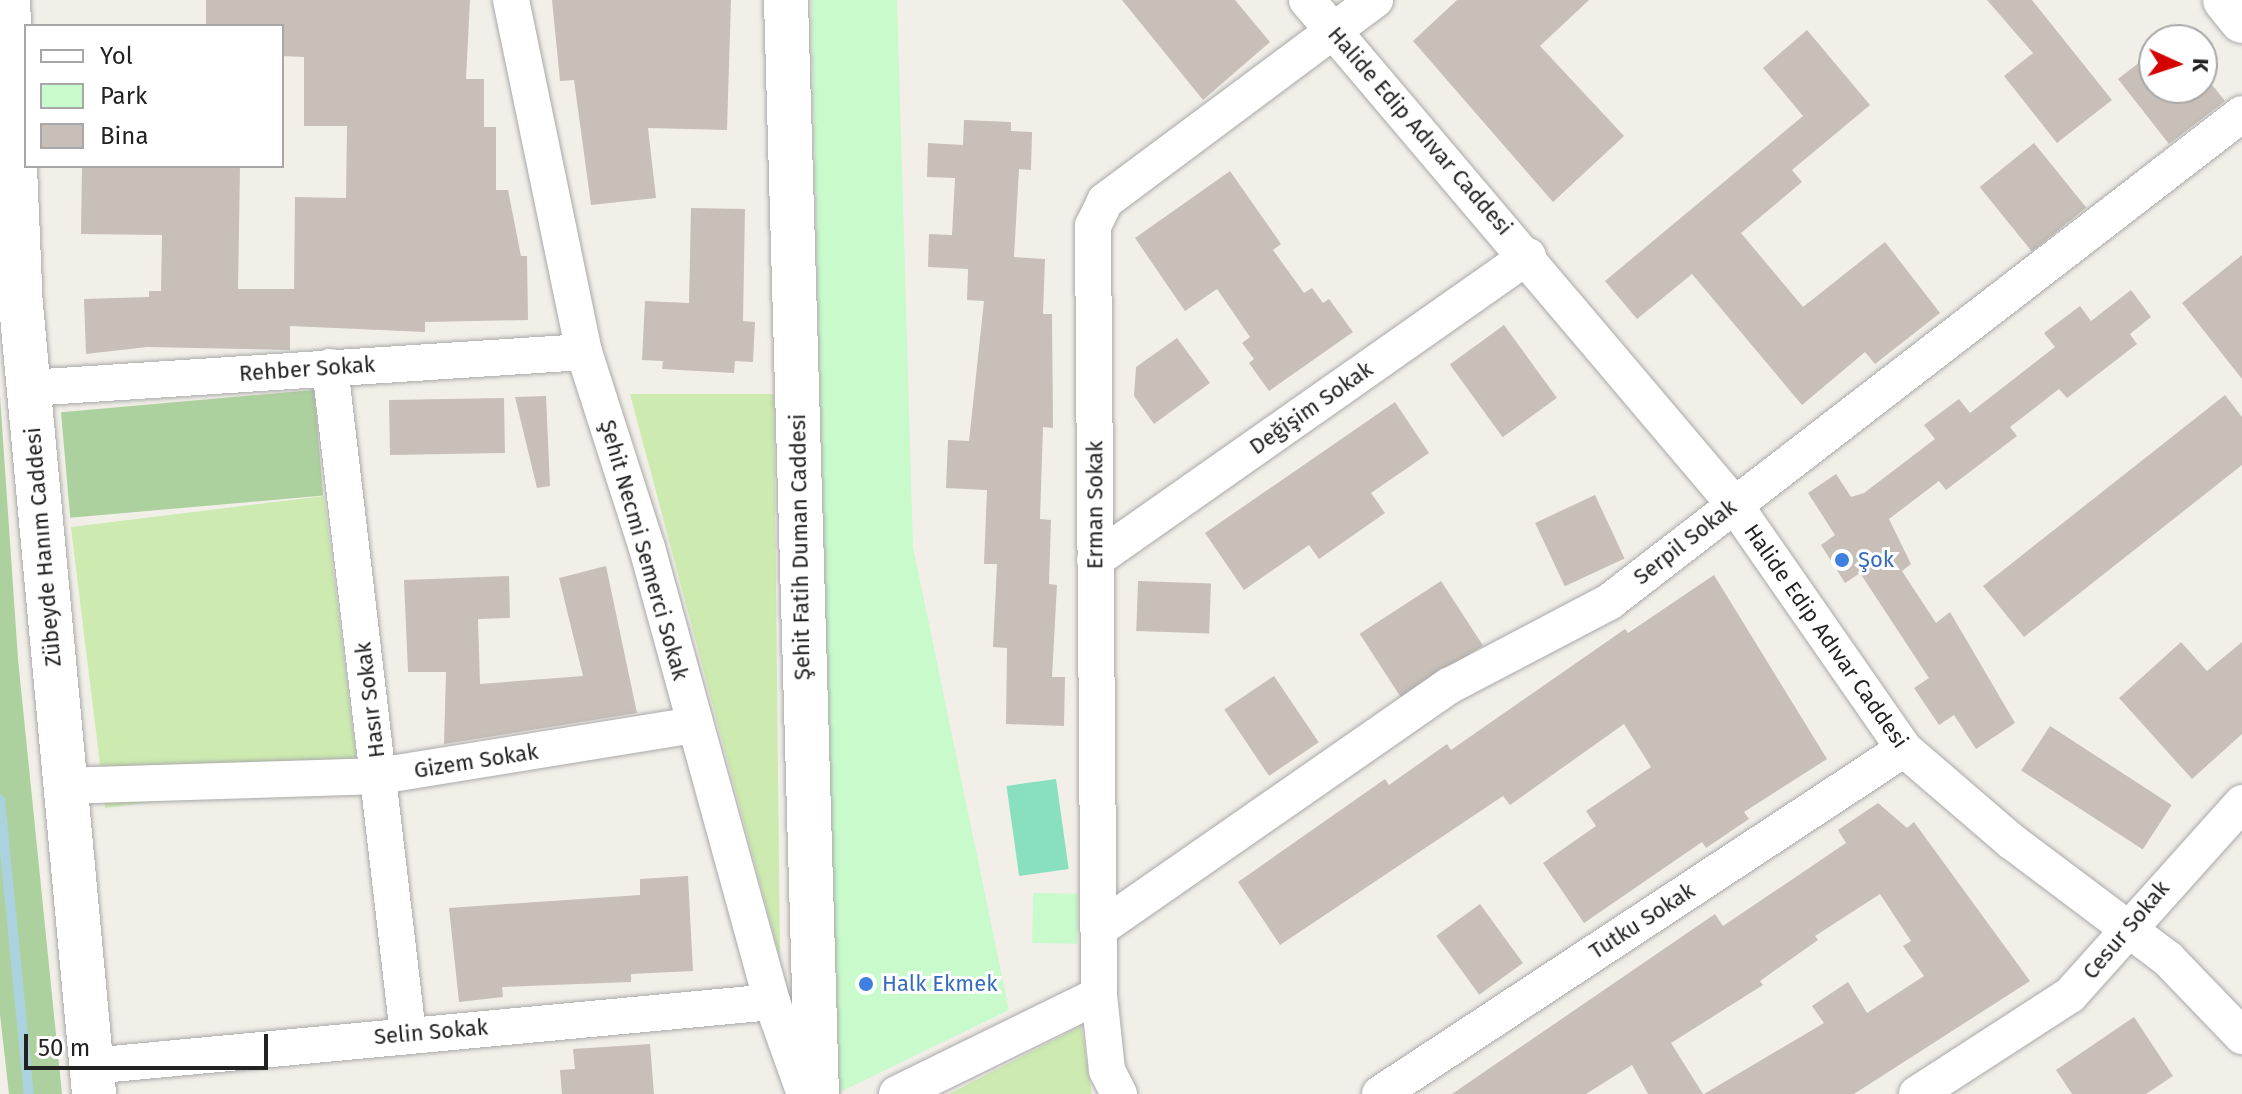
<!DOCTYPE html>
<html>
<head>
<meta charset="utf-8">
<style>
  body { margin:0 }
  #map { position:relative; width:2242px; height:1094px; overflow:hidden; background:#f2efe9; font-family:"Fira Sans",sans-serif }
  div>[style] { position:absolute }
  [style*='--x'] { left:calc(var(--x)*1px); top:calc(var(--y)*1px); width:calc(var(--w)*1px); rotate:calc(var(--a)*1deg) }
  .grass>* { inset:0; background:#cdebb0; transform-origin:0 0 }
  .forest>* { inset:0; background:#add19e; transform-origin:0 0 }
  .park>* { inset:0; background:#c8facc; transform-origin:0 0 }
  .pitch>* { inset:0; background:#88e0be; transform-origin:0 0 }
  .stream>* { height:10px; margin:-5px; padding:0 5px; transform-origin:5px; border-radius:5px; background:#aad3df }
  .building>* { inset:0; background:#c7bfb8; transform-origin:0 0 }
  .roads { filter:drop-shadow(0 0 2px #a9a9a9) drop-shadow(0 0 2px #a9a9a9) }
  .minor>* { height:36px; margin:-18px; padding:0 18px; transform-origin:18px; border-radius:18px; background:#fff }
  .tertiary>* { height:44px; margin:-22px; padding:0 22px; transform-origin:22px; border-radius:22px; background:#fff }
  .dots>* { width:22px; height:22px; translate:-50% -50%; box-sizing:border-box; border:4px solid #fff; border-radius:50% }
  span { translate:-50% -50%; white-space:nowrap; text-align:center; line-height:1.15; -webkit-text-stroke:6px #fff; paint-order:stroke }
  .street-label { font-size:22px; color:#222 }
  .shop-label { font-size:22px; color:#366cbe }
  .left { translate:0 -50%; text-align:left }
  .legend { position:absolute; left:24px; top:24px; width:260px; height:144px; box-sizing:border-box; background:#fff; border:2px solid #a7a7a7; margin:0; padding:10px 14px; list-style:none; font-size:24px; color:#222 }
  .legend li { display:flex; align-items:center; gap:16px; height:40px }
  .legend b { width:40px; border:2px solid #a7a7a7 }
  .north { position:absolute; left:2138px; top:24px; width:80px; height:80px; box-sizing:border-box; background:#fff; border:2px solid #a7a7a7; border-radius:50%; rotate:93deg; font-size:22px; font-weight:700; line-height:32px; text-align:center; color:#222 }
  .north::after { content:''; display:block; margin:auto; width:28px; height:36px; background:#d40000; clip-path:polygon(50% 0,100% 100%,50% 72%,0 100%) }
  .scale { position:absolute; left:24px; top:1034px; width:244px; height:36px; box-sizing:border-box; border:4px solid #222; border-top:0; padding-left:10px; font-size:24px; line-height:28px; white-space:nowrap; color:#222; -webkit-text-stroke:6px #fff; paint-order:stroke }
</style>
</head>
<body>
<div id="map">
  <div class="grass">
    <i style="clip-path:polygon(630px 394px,774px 394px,780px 958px)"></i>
    <i style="left:324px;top:496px;width:283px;height:255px;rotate:83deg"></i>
    <i style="clip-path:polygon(1081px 1026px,1092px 1094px,949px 1094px)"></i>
  </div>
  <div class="forest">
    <i style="left:314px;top:390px;width:106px;height:254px;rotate:85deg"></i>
    <i style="clip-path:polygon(0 396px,18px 659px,62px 1094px,9px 1094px,0 1015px)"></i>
  </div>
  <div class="park">
    <i style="clip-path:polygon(811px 0,897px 0,913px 547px,1009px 1010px,836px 1094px)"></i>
    <i style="left:1033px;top:893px;width:45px;height:50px;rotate:1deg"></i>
  </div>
  <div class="pitch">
    <i style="left:1056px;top:779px;width:91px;height:50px;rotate:82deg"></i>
  </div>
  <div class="stream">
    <i style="--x:0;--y:800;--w:295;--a:84.4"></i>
  </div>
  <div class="building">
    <i style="clip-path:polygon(206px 0,470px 0,466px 79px,484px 79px,484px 127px,496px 127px,496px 190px,508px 190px,521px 256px,527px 256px,528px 320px,425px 322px,425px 332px,290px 326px,290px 350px,147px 347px,86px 354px,84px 299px,149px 297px,149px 291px,161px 291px,162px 235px,81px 234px,82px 166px,240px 166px,238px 289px,294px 289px,295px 197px,346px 198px,347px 126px,304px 126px,304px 57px,282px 56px,282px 26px,206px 26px)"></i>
    <i style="clip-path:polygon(552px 0,731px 0,727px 130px,648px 128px,656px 198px,591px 205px,574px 80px,560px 81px)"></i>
    <i style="clip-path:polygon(1122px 0,1235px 0,1270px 42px,1203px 100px)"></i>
    <i style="clip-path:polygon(1457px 0,1589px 0,1540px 46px,1624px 136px,1553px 202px,1413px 41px)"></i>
    <i style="clip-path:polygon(1987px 0,2032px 0,2112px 100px,2057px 143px,2004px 76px,2033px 53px)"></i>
    <i style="clip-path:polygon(1807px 30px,1870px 105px,1792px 170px,1802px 182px,1741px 233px,1803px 307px,1885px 242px,1940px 313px,1875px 364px,1865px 352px,1802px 405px,1692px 274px,1637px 319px,1605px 281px,1803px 116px,1763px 68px)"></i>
    <i style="clip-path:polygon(2154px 51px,2154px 88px,2202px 88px,2202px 72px,2225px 101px,2169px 144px,2118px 79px)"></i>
    <i style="clip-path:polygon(964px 120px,1011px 122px,1011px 131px,1032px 132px,1031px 170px,1019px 169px,1014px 257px,1045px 259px,1043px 314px,1052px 314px,1053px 428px,1043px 427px,1040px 519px,1051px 520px,1049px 584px,1057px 585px,1052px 677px,1065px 677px,1064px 726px,1006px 724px,1007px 648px,993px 647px,997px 564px,984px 564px,987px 490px,946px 488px,948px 440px,969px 441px,984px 301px,967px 300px,968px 269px,928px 267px,929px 234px,952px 235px,955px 178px,927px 177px,928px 143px,963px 145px)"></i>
    <i style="left:2034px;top:143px;width:83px;height:70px;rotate:51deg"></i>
    <i style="clip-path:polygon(1230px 171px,1281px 244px,1273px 250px,1304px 293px,1312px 288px,1323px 303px,1329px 299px,1353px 332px,1269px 391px,1249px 363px,1254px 359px,1242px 343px,1250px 337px,1217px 289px,1185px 311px,1135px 238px)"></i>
    <i style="clip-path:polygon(691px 208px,745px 209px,743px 321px,755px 322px,753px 362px,735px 361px,734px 373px,662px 369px,663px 361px,642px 360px,645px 301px,689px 303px)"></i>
    <i style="clip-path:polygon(2242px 255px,2242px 379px,2182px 303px)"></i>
    <i style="clip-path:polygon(2131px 290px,2151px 317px,2130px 334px,2137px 344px,2067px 398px,2059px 389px,2010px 427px,2017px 436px,1946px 490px,1939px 481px,1889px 519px,1911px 564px,1902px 571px,1936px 623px,1950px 612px,2015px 723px,1976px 749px,1954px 715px,1939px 725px,1914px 688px,1929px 678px,1860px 573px,1845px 583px,1821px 545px,1835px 535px,1808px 493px,1836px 474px,1851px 497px,1864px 493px,1935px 439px,1924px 425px,1959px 399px,1970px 413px,2055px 347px,2044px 333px,2080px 306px,2091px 321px)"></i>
    <i style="left:1504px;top:325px;width:90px;height:67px;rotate:54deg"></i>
    <i style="clip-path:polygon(1177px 338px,1210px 383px,1154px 424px,1134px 396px,1136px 367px)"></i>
    <i style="clip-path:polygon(2225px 395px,2242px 417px,2242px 465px,2024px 637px,1983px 586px)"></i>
    <i style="clip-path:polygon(546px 396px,550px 486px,537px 488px,515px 397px)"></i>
    <i style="left:504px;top:398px;width:55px;height:115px;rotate:89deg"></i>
    <i style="clip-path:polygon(1395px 402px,1429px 453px,1371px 493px,1385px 513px,1319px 559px,1309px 545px,1244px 590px,1205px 533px)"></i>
    <i style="left:1595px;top:495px;width:70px;height:66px;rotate:65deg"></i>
    <i style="clip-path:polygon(606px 566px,637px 713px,444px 744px,446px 672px,408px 672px,404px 580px,509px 576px,510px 618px,478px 619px,480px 684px,583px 676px,559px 578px)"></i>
    <i style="clip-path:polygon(1714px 575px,1827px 759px,1744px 812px,1749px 819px,1706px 848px,1702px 842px,1584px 923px,1543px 863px,1596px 826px,1586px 811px,1651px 767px,1624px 724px,1510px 805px,1503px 796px,1280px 945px,1238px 882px,1385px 779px,1389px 785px,1447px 744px,1451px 750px,1625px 629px,1628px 633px)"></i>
    <i style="left:1138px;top:581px;width:73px;height:50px;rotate:2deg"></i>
    <i style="left:1441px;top:581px;width:77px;height:97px;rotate:57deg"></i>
    <i style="clip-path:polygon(2181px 642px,2207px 671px,2242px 642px,2242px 734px,2192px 779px,2119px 698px)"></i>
    <i style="left:1274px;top:676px;width:80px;height:60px;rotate:56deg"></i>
    <i style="left:2050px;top:726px;width:145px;height:53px;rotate:33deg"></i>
    <i style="clip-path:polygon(1878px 803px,1907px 828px,1914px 822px,2030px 981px,1854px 1094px,1704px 1094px,1824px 1023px,1812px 1006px,1848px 982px,1867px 1013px,1924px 976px,1903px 946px,1911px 941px,1880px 894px,1815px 936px,1818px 940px,1760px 981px,1763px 985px,1671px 1043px,1703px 1094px,1648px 1094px,1632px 1065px,1586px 1094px,1452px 1094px,1715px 914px,1723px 926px,1846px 843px,1838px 830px)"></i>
    <i style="clip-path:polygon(688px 876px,693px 971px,631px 974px,631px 982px,502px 987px,503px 997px,459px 1002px,449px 908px,640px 895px,640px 879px)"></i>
    <i style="left:1480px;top:904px;width:73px;height:54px;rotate:54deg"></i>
    <i style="clip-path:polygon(2134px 1017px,2173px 1076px,2146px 1094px,2072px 1094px,2056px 1070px)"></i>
    <i style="clip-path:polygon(650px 1044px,654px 1094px,562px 1094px,560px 1070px,575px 1069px,573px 1049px)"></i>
  </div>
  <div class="roads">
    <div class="minor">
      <i style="--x:511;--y:0;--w:359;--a:78.3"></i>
      <i style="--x:584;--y:352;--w:206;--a:72.2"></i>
      <i style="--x:647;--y:548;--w:471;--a:74.6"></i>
      <i style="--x:772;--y:1002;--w:98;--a:70.3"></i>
      <i style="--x:1307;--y:0;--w:661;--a:49.73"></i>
      <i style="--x:1734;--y:504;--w:298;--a:55.2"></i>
      <i style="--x:1904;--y:749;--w:141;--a:40.7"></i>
      <i style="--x:2011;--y:841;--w:196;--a:36.9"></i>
      <i style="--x:2168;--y:959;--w:107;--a:46.1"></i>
      <i style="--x:330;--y:367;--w:672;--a:83.33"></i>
      <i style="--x:29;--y:388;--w:556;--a:-3.71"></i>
      <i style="--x:1095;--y:560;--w:529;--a:-35.07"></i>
      <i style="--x:63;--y:786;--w:316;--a:-1.8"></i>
      <i style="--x:379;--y:776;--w:320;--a:-9.2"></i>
      <i style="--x:1099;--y:929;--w:426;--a:-34.8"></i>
      <i style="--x:1449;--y:686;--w:181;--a:-27.7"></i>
      <i style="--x:1609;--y:602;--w:799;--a:-37.63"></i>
      <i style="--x:91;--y:1066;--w:684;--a:-5.37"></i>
      <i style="--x:897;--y:1094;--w:225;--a:-26.1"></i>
      <i style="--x:1119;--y:1094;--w:27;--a:-117"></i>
      <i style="--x:1107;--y:1070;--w:75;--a:-96.1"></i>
      <i style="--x:1099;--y:995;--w:769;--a:-90.45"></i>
      <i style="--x:1093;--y:226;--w:28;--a:-64"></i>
      <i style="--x:1105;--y:201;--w:337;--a:-36.7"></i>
      <i style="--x:1380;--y:1094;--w:627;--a:-33.36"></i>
      <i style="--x:1917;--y:1094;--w:182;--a:-32.9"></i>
      <i style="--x:2070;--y:995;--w:258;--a:-48.1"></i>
    </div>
    <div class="tertiary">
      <i style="--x:8;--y:0;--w:305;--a:87.6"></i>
      <i style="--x:21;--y:305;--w:792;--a:84.71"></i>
      <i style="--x:786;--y:0;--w:1094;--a:88.38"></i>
      <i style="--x:2225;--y:0;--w:27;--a:51"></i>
    </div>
  </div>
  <div class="dots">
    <i style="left:1842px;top:560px;background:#3f7fe0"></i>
    <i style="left:866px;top:984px;background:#3f7fe0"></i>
  </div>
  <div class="street-label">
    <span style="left:1420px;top:131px;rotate:49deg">Halide Edip Adıvar Caddesi</span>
    <span style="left:307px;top:369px;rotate:-4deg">Rehber Sokak</span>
    <span style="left:1311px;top:408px;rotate:-35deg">Değişim Sokak</span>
    <span style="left:1095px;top:505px;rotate:-90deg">Erman Sokak</span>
    <span style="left:1685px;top:542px;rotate:-38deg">Serpil Sokak</span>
    <span style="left:43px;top:547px;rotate:-95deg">Zübeyde Hanım Caddesi</span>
    <span style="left:800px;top:547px;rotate:-91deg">Şehit Fatih Duman Caddesi</span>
    <span style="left:644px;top:550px;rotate:74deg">Şehit Necmi Semerci Sokak</span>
    <span style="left:1826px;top:636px;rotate:55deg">Halide Edip Adıvar Caddesi</span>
    <span style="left:370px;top:700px;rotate:-97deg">Hasır Sokak</span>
    <span style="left:476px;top:761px;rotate:-9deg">Gizem Sokak</span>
    <span style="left:1642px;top:921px;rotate:-33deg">Tutku Sokak</span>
    <span style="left:2126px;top:930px;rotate:-50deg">Cesur Sokak</span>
    <span style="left:431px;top:1032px;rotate:-5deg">Selin Sokak</span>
  </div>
  <div class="shop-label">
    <span class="left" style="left:1858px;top:560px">Şok</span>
    <span class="left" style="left:882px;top:984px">Halk Ekmek</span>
  </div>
  <ul class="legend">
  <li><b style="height:10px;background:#fff"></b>Yol</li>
  <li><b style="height:22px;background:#c8facc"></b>Park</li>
  <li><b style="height:22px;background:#c7bfb8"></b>Bina</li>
  </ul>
  <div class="north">K</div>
  <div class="scale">50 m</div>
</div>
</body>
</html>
